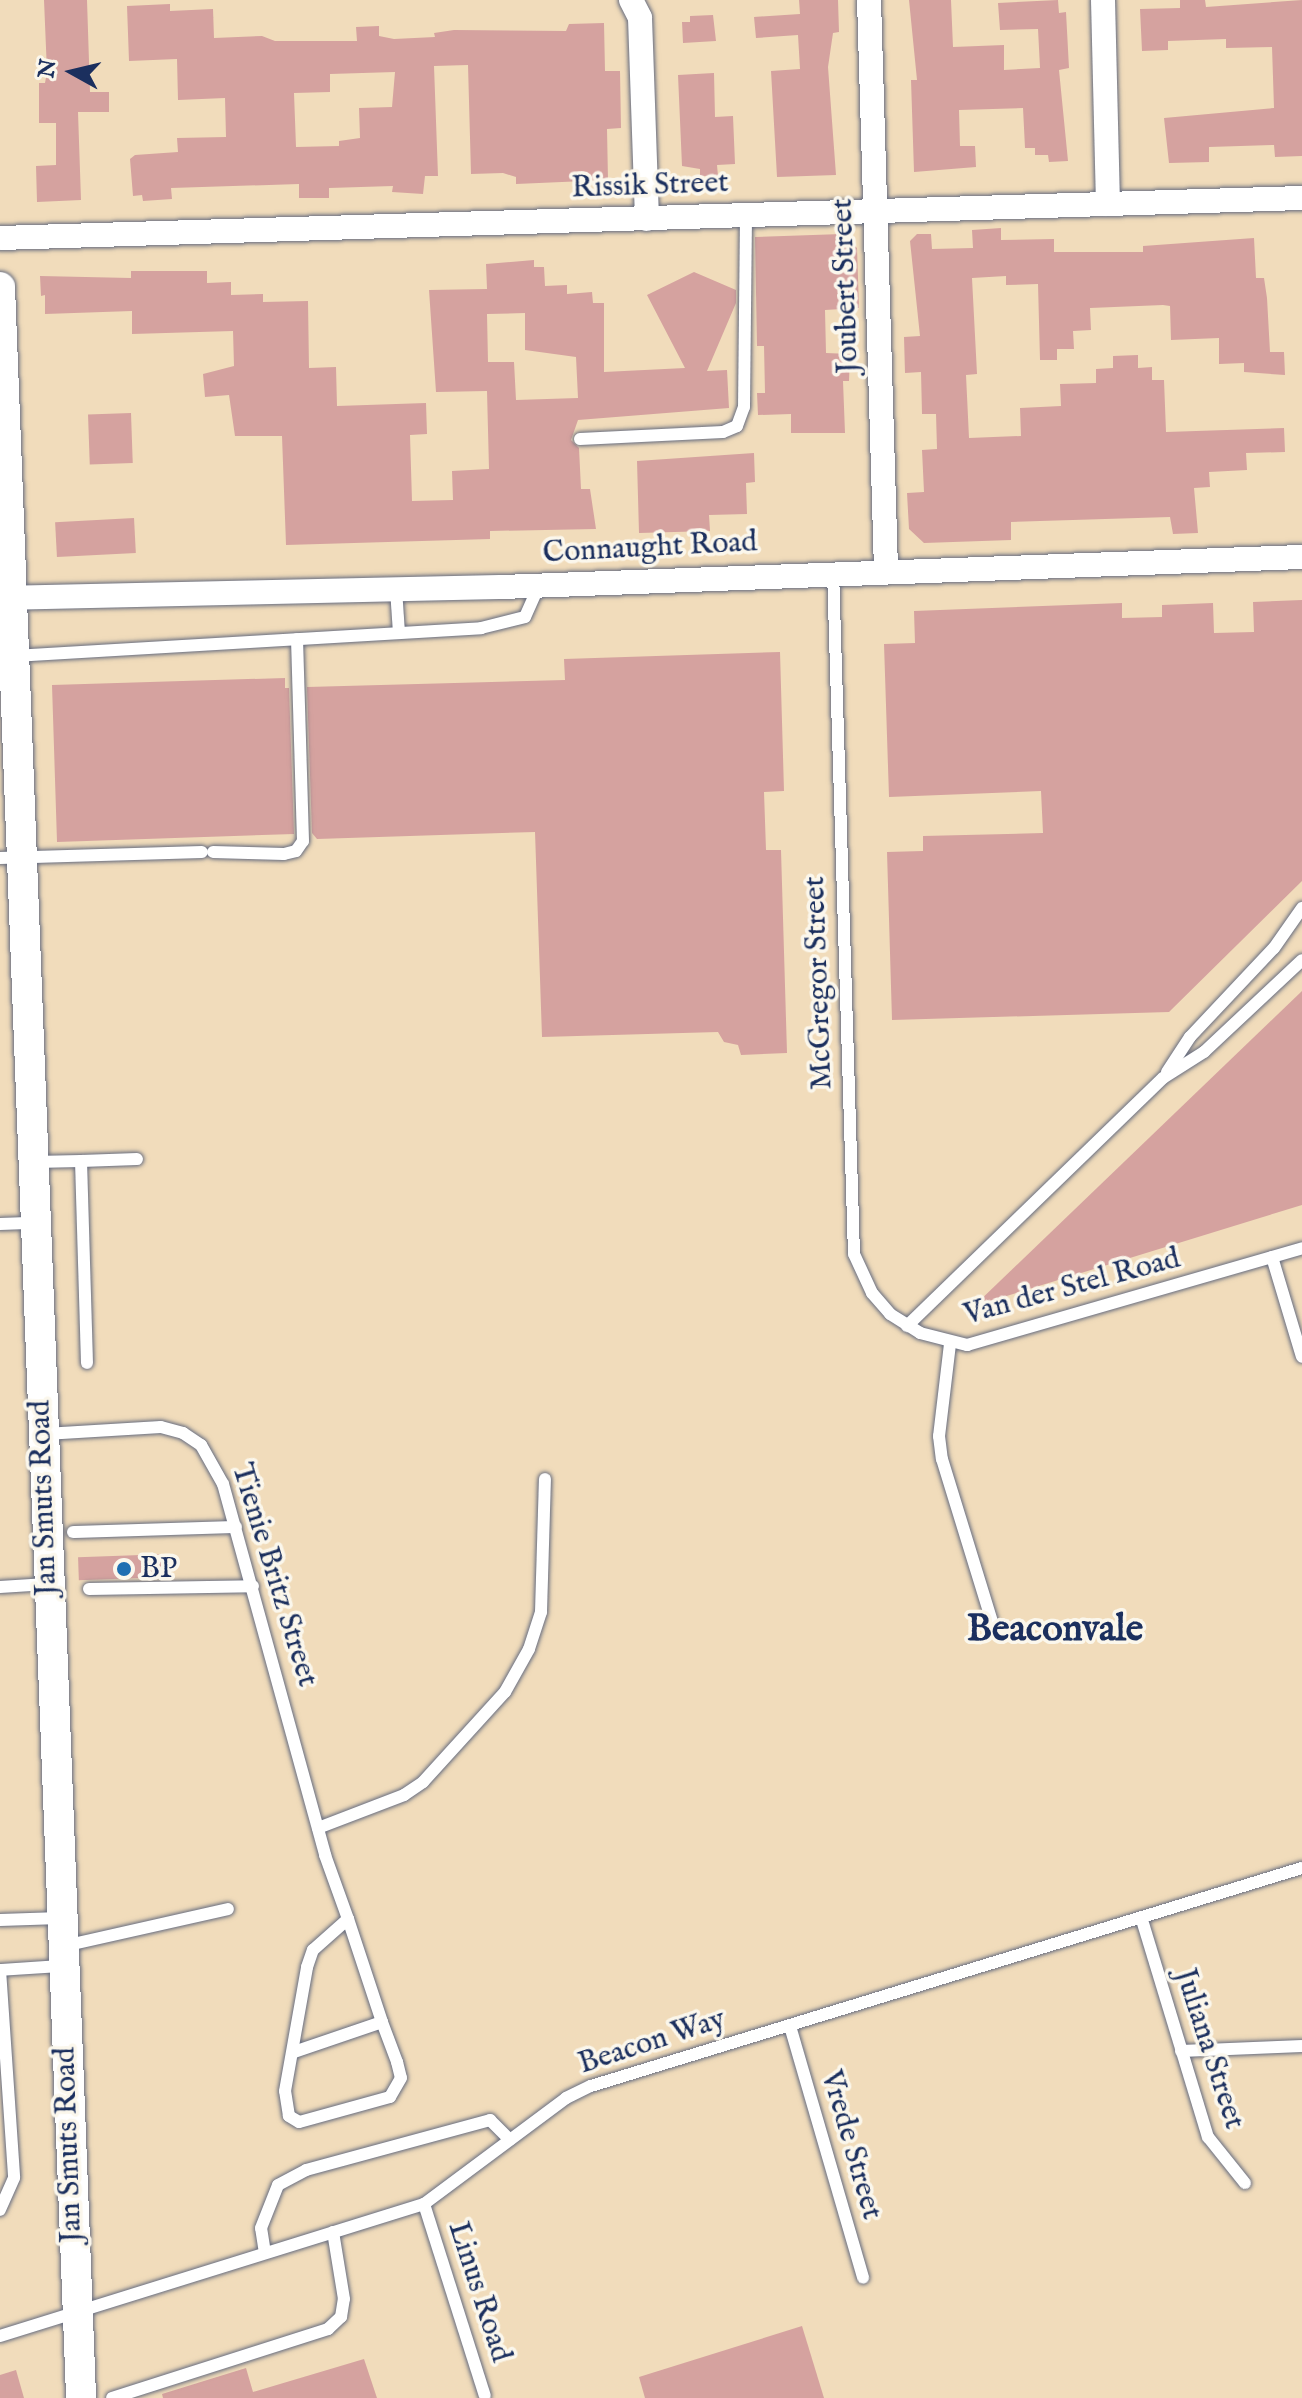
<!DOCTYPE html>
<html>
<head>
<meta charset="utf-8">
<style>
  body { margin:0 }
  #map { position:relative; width:1302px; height:2398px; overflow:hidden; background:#f1dcbb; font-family:"IM FELL English",serif }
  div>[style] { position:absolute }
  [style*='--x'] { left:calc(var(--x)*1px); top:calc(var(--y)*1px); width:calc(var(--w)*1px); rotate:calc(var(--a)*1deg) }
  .building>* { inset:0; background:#d5a29f; transform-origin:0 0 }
  .roads { filter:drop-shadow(0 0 2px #666c7f) drop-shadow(0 0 2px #666c7f) }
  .service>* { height:12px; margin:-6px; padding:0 6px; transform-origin:6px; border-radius:6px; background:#fff }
  .minor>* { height:24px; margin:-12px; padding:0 12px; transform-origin:12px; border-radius:12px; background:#fff }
  .tertiary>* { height:30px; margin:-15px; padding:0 15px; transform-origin:15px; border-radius:15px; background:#fff }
  .dots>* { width:22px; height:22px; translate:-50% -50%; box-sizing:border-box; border:4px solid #fbf7ec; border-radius:50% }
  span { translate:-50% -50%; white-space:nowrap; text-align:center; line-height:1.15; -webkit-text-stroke:7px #fbf7ec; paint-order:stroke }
  .street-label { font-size:30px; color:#1b2f5e }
  .poi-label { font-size:30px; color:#1b2f5e }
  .left { translate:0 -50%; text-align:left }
  .district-label { font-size:38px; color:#1b2f5e; font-weight:700 }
  .north { position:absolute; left:32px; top:32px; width:80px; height:80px; -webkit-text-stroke:6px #fbf7ec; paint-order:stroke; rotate:278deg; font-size:22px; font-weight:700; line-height:32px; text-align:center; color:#1b2f5e }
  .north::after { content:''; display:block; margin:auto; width:28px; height:36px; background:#1b2f5e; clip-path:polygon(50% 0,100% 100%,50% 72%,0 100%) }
</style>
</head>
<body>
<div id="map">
  <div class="building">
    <i style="clip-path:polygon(44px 0,87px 0,90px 92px,109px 92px,109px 112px,78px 112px,81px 200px,37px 202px,36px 166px,56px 165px,56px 123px,39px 123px,39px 83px,45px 83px,47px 72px)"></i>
    <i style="clip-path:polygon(799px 0,838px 0,839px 32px,833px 33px,828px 67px,836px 175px,777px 177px,771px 71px,800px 69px,798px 35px,756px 38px,754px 17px,800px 14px)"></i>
    <i style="clip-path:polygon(909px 0,951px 0,953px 47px,1004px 45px,1004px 70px,1040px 68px,1038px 29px,1000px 30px,998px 3px,1058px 0,1059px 13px,1066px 12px,1069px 68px,1059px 70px,1068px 161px,1049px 162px,1048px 155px,1035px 155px,1035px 148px,1025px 148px,1023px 108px,959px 110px,960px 146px,975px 146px,976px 167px,914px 172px,911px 80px,917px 80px)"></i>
    <i style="clip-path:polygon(1180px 0,1205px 0,1206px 7px,1302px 0,1302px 156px,1275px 157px,1274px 145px,1209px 147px,1209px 162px,1169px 163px,1164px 118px,1274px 108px,1272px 47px,1226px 48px,1226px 39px,1168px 41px,1168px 50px,1142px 51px,1140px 9px,1180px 8px)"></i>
    <i style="clip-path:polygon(evenodd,170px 4px,170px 11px,213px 9px,214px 38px,262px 36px,275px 41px,357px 41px,356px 27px,379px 26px,379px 36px,394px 39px,435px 37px,434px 33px,454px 30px,566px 31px,569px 24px,604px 23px,605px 71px,620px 71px,621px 128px,607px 129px,608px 180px,516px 184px,516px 177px,503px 173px,471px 174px,468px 65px,434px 66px,438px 176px,425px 176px,423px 194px,392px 192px,393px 186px,329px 188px,329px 198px,299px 198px,299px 184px,171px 188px,172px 199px,143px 201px,142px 195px,133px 196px,130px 159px,135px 155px,178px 152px,177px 138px,226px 137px,225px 98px,178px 100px,177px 59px,129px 61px,127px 6px,170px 4px,395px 72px,392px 107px,359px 108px,360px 138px,339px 141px,339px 146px,296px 147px,294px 93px,330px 92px,330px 74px,395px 72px)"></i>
    <i style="clip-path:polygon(713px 15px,716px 41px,683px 43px,682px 22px,690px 22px,690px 16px)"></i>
    <i style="clip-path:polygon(714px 73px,715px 117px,733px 116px,735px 164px,717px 165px,718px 176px,700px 176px,700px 169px,682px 166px,678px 75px)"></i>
    <i style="clip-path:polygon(1001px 228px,1001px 240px,1054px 239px,1054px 252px,1143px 252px,1143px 246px,1254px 238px,1256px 278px,1264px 278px,1267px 298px,1270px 352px,1284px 352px,1285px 375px,1244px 372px,1244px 363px,1219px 364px,1219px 338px,1171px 340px,1170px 306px,1163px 305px,1090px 308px,1091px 330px,1073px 331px,1074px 349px,1057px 349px,1057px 360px,1040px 360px,1038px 284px,1006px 285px,1006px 276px,972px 278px,977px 374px,966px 375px,969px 438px,1021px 436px,1020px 408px,1061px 406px,1060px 384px,1096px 383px,1096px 369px,1113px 368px,1113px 356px,1138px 355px,1138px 368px,1152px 367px,1152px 380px,1164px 380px,1166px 432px,1284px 428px,1285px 452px,1246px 453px,1247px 470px,1209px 472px,1210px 487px,1194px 488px,1198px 533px,1173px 534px,1170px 517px,1011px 522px,1011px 540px,924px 543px,909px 529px,907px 493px,924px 492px,922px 450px,937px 449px,936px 414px,922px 414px,921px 372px,905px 373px,904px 337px,920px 336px,910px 241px,917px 234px,931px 234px,932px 249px,973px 248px,972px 230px)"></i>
    <i style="clip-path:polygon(842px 234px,857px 248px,859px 308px,825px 310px,826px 353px,850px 354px,849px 381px,843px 381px,845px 433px,791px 433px,791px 414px,758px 415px,757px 393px,765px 393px,764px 346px,757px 346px,755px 237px)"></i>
    <i style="clip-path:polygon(evenodd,534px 260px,534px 267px,544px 267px,545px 286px,567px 285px,567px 294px,592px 292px,593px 303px,604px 303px,604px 372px,685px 368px,647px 295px,694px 272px,736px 290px,736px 303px,707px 371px,727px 370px,729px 408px,578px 420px,571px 440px,579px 448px,581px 489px,590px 489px,596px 529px,490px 531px,490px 539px,286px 545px,282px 436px,235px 436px,229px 395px,205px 397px,203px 374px,234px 366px,233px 331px,132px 334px,132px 311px,45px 314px,45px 295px,41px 296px,40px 276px,131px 278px,131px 271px,207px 271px,207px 283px,231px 282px,231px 295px,263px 294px,263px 302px,308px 301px,309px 368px,336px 367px,337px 406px,426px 403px,427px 434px,410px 435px,412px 501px,453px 500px,452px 471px,489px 469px,487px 391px,436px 392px,429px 290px,487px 289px,486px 264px,534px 260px,525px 313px,525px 350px,576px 357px,578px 398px,516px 400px,514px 362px,488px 362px,487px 314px,525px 313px)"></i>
    <i style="left:131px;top:413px;width:50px;height:43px;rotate:88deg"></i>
    <i style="clip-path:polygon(754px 453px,755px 482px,746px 483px,747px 514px,709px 515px,710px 531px,639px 533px,637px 461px)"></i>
    <i style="left:134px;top:518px;width:35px;height:79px;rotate:87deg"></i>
    <i style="clip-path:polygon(1302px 600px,1302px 881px,1169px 1012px,892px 1020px,887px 852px,923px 851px,923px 836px,1043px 833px,1041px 791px,889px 797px,884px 644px,915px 643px,914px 611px,1122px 603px,1122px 618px,1162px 617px,1162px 605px,1213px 603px,1214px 633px,1254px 632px,1253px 602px)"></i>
    <i style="clip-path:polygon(780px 652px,784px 791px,764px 792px,766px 850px,781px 850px,787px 1053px,741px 1055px,738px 1045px,724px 1042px,718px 1032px,542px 1037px,535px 832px,317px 839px,312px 833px,307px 687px,565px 680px,564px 659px)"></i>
    <i style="clip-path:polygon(285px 678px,285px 688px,289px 688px,294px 834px,57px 842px,52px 685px)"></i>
    <i style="clip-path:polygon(1302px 991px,1302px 1205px,974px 1306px)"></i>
    <i style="left:169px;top:1554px;width:23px;height:91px;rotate:88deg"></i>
    <i style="clip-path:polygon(802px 2326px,824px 2398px,645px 2398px,639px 2377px)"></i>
    <i style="clip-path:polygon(364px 2359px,377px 2398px,163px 2398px,162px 2394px,246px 2368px,253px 2392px)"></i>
    <i style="clip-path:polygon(16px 2370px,24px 2398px,0 2398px,0 2375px)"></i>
  </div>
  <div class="roads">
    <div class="service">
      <i style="--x:580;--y:439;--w:143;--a:-2.8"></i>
      <i style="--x:723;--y:432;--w:15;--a:-23"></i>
      <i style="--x:737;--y:426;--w:20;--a:-70"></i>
      <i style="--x:744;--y:407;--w:191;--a:-89.4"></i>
      <i style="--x:833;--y:571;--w:683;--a:88.24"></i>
      <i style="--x:854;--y:1254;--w:43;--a:65.2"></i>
      <i style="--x:872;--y:1293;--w:28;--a:49"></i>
      <i style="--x:890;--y:1314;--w:36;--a:32"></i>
      <i style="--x:920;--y:1333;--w:49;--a:14.3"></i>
      <i style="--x:967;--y:1345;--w:349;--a:-16.1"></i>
      <i style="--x:396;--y:589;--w:44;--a:86.1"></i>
      <i style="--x:14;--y:656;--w:468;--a:-3.4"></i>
      <i style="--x:481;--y:628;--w:45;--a:-14"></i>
      <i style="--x:525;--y:617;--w:35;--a:-66"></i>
      <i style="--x:213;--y:852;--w:71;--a:1.6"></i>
      <i style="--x:284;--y:854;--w:12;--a:-14"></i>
      <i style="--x:296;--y:851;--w:12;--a:-55"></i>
      <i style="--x:303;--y:841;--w:202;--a:-91.7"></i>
      <i style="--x:0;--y:858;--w:202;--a:-1.7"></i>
      <i style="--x:1167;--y:1072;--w:42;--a:-56.7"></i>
      <i style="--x:1190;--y:1037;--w:122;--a:-46.7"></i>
      <i style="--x:1274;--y:948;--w:49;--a:-55"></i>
      <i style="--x:81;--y:1161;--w:56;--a:-2"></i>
      <i style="--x:34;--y:1162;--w:47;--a:-1.2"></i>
      <i style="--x:81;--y:1161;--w:202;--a:88.3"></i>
      <i style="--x:0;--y:1224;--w:34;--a:-2"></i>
      <i style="--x:1272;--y:1257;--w:104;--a:73.3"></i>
      <i style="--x:907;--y:1326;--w:356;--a:-44.1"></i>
      <i style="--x:1163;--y:1078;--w:49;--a:-32.4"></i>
      <i style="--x:1204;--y:1052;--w:134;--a:-43.2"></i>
      <i style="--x:950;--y:1344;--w:93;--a:96.8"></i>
      <i style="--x:939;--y:1436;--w:23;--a:83"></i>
      <i style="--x:942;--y:1459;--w:177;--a:72.9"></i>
      <i style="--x:45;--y:1434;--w:116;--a:-3.5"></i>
      <i style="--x:161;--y:1427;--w:23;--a:15"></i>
      <i style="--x:183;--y:1433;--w:22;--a:34"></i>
      <i style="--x:201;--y:1445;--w:45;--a:60.6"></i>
      <i style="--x:223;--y:1484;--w:385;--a:74.6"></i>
      <i style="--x:325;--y:1855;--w:68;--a:70.2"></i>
      <i style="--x:348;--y:1919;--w:108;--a:71.7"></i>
      <i style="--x:382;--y:2022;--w:43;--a:69.4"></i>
      <i style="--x:397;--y:2062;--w:16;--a:76"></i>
      <i style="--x:401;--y:2078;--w:22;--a:120"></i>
      <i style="--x:390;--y:2097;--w:94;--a:164.6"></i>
      <i style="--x:299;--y:2122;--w:12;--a:-149"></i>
      <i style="--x:289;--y:2116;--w:25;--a:-99"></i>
      <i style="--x:285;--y:2091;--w:126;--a:-79.9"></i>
      <i style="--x:307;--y:1967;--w:18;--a:-71"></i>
      <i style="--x:313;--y:1950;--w:47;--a:-41.5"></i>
      <i style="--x:73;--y:1532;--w:163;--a:-1.8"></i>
      <i style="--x:0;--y:1587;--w:47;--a:-3.7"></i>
      <i style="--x:89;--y:1589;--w:164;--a:-1"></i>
      <i style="--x:318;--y:1828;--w:92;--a:-21"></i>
      <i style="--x:404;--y:1795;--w:23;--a:-34"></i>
      <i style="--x:423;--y:1782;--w:122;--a:-47.7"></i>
      <i style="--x:505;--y:1692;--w:49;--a:-60.8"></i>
      <i style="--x:529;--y:1649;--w:39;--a:-72"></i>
      <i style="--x:541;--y:1612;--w:133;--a:-88.3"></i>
      <i style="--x:0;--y:1920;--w:60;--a:-1.9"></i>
      <i style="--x:1142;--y:1920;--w:227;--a:73.1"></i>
      <i style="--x:1208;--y:2137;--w:59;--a:51.2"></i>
      <i style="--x:64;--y:1946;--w:168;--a:-12.7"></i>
      <i style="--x:0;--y:1970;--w:208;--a:86.1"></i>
      <i style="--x:14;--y:2178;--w:35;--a:114"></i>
      <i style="--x:0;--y:1970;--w:62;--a:-3.7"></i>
      <i style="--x:790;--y:2026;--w:262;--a:73.8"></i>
      <i style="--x:1181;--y:2051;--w:121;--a:-2.4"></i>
      <i style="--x:294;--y:2052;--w:93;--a:-18.8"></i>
      <i style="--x:424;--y:2204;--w:201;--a:72.4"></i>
      <i style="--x:265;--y:2253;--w:25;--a:-99"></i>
      <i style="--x:261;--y:2228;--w:46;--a:-68.4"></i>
      <i style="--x:278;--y:2185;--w:32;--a:-28"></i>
      <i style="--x:306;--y:2170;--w:191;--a:-15.2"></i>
      <i style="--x:490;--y:2120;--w:28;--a:45"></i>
      <i style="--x:0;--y:2336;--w:444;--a:-17.3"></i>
      <i style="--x:424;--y:2204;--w:177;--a:-36.7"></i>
      <i style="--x:566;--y:2098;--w:28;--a:-26"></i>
      <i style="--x:591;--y:2086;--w:744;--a:-17.05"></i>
      <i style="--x:112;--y:2398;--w:227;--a:-17.7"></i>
      <i style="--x:328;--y:2329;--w:18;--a:-43"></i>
      <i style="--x:341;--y:2317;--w:18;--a:-81"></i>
      <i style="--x:344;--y:2299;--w:68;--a:-99.3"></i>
    </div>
    <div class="minor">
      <i style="--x:631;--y:0;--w:20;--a:63"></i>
      <i style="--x:640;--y:18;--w:201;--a:88"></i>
      <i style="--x:869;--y:0;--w:570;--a:88.29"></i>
      <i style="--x:1103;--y:0;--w:204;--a:88.6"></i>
      <i style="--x:0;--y:238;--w:1303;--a:-1.76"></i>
      <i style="--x:0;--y:598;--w:502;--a:-1.26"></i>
      <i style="--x:502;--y:587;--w:801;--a:-2.15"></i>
    </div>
    <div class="tertiary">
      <i style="--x:0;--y:287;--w:2113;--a:87.8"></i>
    </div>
  </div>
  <div class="dots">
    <i style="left:124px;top:1569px;background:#1f6fb2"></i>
  </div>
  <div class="street-label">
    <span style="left:650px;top:186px;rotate:-2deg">Rissik Street</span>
    <span style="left:846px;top:286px;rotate:-92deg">Joubert Street</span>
    <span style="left:650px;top:548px;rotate:-3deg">Connaught Road</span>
    <span style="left:819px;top:983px;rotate:-92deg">McGregor Street</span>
    <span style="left:1072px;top:1287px;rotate:-15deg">Van der Stel Road</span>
    <span style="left:44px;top:1498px;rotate:-92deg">Jan Smuts Road</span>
    <span style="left:274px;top:1575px;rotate:73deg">Tienie Britz Street</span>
    <span style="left:652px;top:2042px;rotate:-18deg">Beacon Way</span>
    <span style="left:1209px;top:2049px;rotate:72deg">Juliana Street</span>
    <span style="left:69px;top:2145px;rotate:-92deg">Jan Smuts Road</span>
    <span style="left:851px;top:2145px;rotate:74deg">Vrede Street</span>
    <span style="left:479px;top:2292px;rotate:72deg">Linus Road</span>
  </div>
  <div class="poi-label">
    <span class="left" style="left:140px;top:1569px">BP</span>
  </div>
  <div class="district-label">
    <span style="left:1055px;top:1631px">Beaconvale</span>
  </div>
  <div class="north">N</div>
</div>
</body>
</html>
